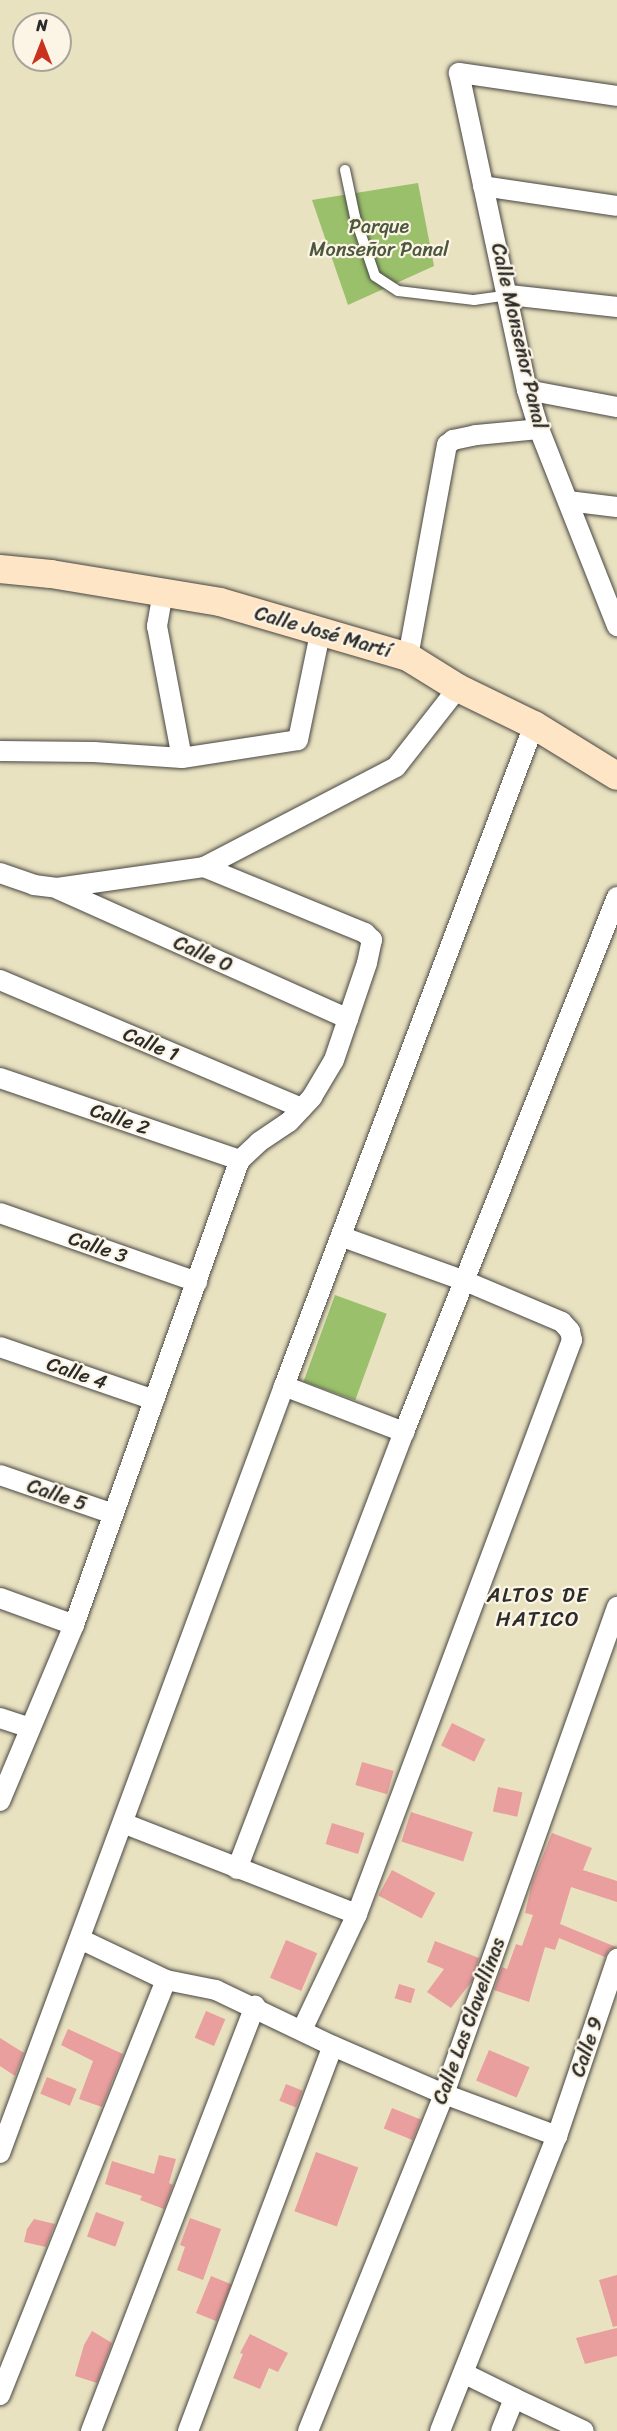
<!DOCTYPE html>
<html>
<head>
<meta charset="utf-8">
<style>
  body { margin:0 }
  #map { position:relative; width:617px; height:2431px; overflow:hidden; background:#e9e2c1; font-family:Sriracha,sans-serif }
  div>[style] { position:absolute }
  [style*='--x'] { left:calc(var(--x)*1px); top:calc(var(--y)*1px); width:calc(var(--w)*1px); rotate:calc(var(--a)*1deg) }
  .green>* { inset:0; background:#9ac06b; transform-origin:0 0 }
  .building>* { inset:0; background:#e89f9e; transform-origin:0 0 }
  .roads { filter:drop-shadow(0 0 2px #484642) drop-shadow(0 0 2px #484642) }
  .service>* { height:10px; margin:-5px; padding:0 5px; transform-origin:5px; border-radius:5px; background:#fff }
  .minor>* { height:20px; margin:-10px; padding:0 10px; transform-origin:10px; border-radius:10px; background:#fff }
  .secondary>* { height:28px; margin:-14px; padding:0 14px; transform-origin:14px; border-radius:14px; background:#fde5c5 }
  span { translate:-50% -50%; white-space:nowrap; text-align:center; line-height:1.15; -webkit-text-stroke:4.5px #fcf5e5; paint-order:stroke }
  .park-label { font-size:20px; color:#4c583e }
  .street-label { font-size:20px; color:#2b2b2b }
  .neighbourhood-label { font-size:21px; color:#2b2b2b; letter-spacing:1.5px }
  .north { position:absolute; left:12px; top:12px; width:60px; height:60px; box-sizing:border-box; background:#fcf5e5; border:2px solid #a8a49b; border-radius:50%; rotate:0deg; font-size:16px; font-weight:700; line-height:24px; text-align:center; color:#2b2b2b }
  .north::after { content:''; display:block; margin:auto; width:21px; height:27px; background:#c8321e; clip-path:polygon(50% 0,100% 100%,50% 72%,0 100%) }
</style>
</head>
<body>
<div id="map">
  <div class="green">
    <i style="clip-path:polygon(418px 183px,434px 266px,348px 305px,312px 200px)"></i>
    <i style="left:335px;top:1295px;width:55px;height:92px;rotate:20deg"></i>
  </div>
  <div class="building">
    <i style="left:452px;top:1723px;width:37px;height:25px;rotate:26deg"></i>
    <i style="left:362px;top:1762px;width:33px;height:24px;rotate:16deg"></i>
    <i style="left:498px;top:1787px;width:25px;height:25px;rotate:12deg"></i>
    <i style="left:411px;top:1812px;width:65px;height:31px;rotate:18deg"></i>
    <i style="left:332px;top:1823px;width:34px;height:22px;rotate:17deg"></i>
    <i style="clip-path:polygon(552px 1833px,592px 1848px,583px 1870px,617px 1881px,617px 1902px,571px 1887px,560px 1924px,616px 1947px,609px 1950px,605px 1957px,559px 1938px,555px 1950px,545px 1947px,529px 2002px,494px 1990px,502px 1967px,507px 1969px,516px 1944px,522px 1946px,533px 1915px,525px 1913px,532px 1883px)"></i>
    <i style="left:392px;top:1870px;width:49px;height:29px;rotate:28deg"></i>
    <i style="left:286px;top:1940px;width:34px;height:41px;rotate:23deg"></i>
    <i style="clip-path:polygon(435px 1941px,479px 1958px,472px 1981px,451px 2008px,427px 1992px,444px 1969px,427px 1962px)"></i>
    <i style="left:399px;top:1984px;width:17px;height:15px;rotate:17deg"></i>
    <i style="left:206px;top:2011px;width:21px;height:29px;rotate:23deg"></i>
    <i style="clip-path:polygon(68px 2029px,123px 2054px,102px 2107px,79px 2099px,93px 2061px,61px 2045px)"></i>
    <i style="clip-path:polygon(0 2038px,24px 2053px,15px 2076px,0 2066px)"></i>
    <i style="left:489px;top:2050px;width:44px;height:33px;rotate:23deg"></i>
    <i style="left:47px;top:2077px;width:32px;height:18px;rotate:22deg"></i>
    <i style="left:286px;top:2084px;width:18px;height:18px;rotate:22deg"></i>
    <i style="left:392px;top:2108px;width:31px;height:22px;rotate:22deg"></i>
    <i style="left:316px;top:2152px;width:45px;height:63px;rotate:20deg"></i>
    <i style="clip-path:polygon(159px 2155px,176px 2159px,169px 2183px,173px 2185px,164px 2209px,140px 2200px,142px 2196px,105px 2184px,112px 2161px,154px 2174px)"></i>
    <i style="left:96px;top:2212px;width:30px;height:26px;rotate:20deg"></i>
    <i style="clip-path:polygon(190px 2218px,221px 2229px,203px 2280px,177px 2270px,185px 2247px,180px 2245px)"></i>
    <i style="clip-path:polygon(34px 2219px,55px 2224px,46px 2247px,24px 2242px,27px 2229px)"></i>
    <i style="clip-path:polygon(617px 2275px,617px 2326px,613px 2327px,599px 2280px)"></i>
    <i style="left:211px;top:2276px;width:22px;height:40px;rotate:22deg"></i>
    <i style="clip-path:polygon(617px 2328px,617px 2356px,585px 2364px,576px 2338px)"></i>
    <i style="clip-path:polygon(92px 2331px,112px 2343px,97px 2383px,75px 2376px,84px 2345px)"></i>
    <i style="clip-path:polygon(250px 2334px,288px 2353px,278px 2372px,269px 2368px,260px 2389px,233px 2378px,243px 2354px,240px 2353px)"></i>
  </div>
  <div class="roads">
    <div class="service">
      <i style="--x:345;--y:170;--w:48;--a:78"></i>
      <i style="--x:355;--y:217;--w:62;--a:71.3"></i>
      <i style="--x:375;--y:276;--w:27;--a:33"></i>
      <i style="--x:398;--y:291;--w:77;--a:6.8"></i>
      <i style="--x:474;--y:300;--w:35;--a:-8"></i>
    </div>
    <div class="minor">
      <i style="--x:617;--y:96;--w:160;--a:-171.7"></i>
      <i style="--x:459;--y:73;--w:324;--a:77.9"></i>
      <i style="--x:527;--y:390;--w:41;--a:72.9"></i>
      <i style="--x:539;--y:429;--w:212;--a:68.4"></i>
      <i style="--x:483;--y:186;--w:135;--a:8.5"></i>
      <i style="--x:509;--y:295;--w:109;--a:6.3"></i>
      <i style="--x:527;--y:390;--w:92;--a:10.7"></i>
      <i style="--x:568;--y:501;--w:49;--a:7"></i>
      <i style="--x:163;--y:592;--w:35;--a:100"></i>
      <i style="--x:157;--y:626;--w:134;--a:79.3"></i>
      <i style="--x:182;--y:758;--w:117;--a:-8.8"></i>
      <i style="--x:298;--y:740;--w:113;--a:-78.3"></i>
      <i style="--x:408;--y:657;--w:216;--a:-79.6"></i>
      <i style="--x:447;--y:445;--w:8;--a:-40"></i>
      <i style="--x:453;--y:440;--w:24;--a:-12"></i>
      <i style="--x:476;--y:435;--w:63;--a:-5.4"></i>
      <i style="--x:0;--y:751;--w:94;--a:0.6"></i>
      <i style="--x:94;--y:752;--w:88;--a:3.9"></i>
      <i style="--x:0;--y:873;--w:36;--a:19"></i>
      <i style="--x:34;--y:885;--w:23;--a:7"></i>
      <i style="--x:57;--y:888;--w:148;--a:-8.1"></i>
      <i style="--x:204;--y:867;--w:216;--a:-27.5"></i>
      <i style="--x:396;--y:767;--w:100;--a:-51.9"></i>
      <i style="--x:58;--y:889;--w:318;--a:24.1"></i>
      <i style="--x:0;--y:980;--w:328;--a:23"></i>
      <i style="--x:0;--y:1078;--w:254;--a:18.9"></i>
      <i style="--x:0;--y:1213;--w:209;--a:19.3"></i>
      <i style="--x:0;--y:1347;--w:163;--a:19"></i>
      <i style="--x:284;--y:1386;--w:129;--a:21"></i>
      <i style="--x:0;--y:1475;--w:120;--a:19"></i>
      <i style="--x:0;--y:1598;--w:79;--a:20"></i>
      <i style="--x:0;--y:1718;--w:32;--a:18"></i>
      <i style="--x:0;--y:1801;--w:191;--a:-67.2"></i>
      <i style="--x:74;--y:1625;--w:494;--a:-70.4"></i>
      <i style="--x:240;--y:1160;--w:26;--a:-43"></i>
      <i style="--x:259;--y:1142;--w:36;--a:-34"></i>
      <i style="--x:289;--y:1122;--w:34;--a:-47"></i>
      <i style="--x:312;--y:1097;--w:43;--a:-59.3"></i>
      <i style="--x:334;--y:1060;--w:102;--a:-71.2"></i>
      <i style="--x:367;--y:963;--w:24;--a:-78"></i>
      <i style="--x:372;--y:940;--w:10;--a:-135"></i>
      <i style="--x:365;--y:933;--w:174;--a:-157.7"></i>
      <i style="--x:123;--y:1823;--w:251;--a:21.3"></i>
      <i style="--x:237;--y:1869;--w:468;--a:-69.1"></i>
      <i style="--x:404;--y:1432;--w:576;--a:-68.29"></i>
      <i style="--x:80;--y:1939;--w:95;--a:25.5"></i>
      <i style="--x:166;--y:1980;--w:51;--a:11.3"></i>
      <i style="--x:216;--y:1990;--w:130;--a:25.6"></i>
      <i style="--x:333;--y:2046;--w:121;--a:23.4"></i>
      <i style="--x:444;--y:2094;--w:121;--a:20.4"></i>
      <i style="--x:302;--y:2030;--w:128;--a:-64.6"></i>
      <i style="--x:357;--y:1914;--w:613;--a:-69.47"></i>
      <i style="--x:572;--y:1340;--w:9;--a:-103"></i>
      <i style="--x:570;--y:1331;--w:12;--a:-132"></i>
      <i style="--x:562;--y:1322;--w:105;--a:-157.1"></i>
      <i style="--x:465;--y:1281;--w:130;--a:-160.2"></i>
      <i style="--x:0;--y:2153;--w:818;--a:-69.68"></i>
      <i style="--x:284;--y:1386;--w:707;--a:-69.28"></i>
      <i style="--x:465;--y:2374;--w:55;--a:26.1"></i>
      <i style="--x:0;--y:2395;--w:447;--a:-68.2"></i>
      <i style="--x:91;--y:2431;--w:456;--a:-68.9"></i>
      <i style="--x:188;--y:2431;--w:411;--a:-69.4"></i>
      <i style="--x:308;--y:2431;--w:363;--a:-68"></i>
      <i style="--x:444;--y:2094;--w:517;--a:-70.44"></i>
      <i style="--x:440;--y:2431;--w:317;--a:-68.4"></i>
      <i style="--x:557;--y:2136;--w:187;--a:-71.3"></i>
      <i style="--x:501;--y:2431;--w:35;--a:-68"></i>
      <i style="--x:514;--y:2398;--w:77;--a:25.2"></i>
    </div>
    <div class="secondary">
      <i style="--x:0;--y:569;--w:51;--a:5.6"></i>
      <i style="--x:51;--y:574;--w:171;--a:9.4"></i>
      <i style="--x:220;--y:602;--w:196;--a:16.3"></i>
      <i style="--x:408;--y:657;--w:59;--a:31.8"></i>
      <i style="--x:458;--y:688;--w:85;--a:26"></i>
      <i style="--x:534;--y:725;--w:97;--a:31.6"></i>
    </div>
  </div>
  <div class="park-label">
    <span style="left:379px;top:238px">Parque<br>Monseñor Panal</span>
  </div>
  <div class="street-label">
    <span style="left:519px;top:336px;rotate:77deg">Calle Monseñor Panal</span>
    <span style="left:323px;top:632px;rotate:16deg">Calle José Martí</span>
    <span style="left:203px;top:954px;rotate:24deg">Calle 0</span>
    <span style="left:151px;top:1044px;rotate:23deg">Calle 1</span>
    <span style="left:120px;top:1119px;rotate:19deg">Calle 2</span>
    <span style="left:98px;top:1247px;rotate:19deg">Calle 3</span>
    <span style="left:77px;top:1373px;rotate:19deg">Calle 4</span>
    <span style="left:57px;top:1495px;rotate:19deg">Calle 5</span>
    <span style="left:469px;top:2021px;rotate:-70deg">Calle Las Clavellinas</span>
    <span style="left:587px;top:2047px;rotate:-71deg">Calle 9</span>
  </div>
  <div class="neighbourhood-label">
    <span style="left:538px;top:1607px">ALTOS DE<br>HATICO</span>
  </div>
  <div class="north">N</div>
</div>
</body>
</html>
